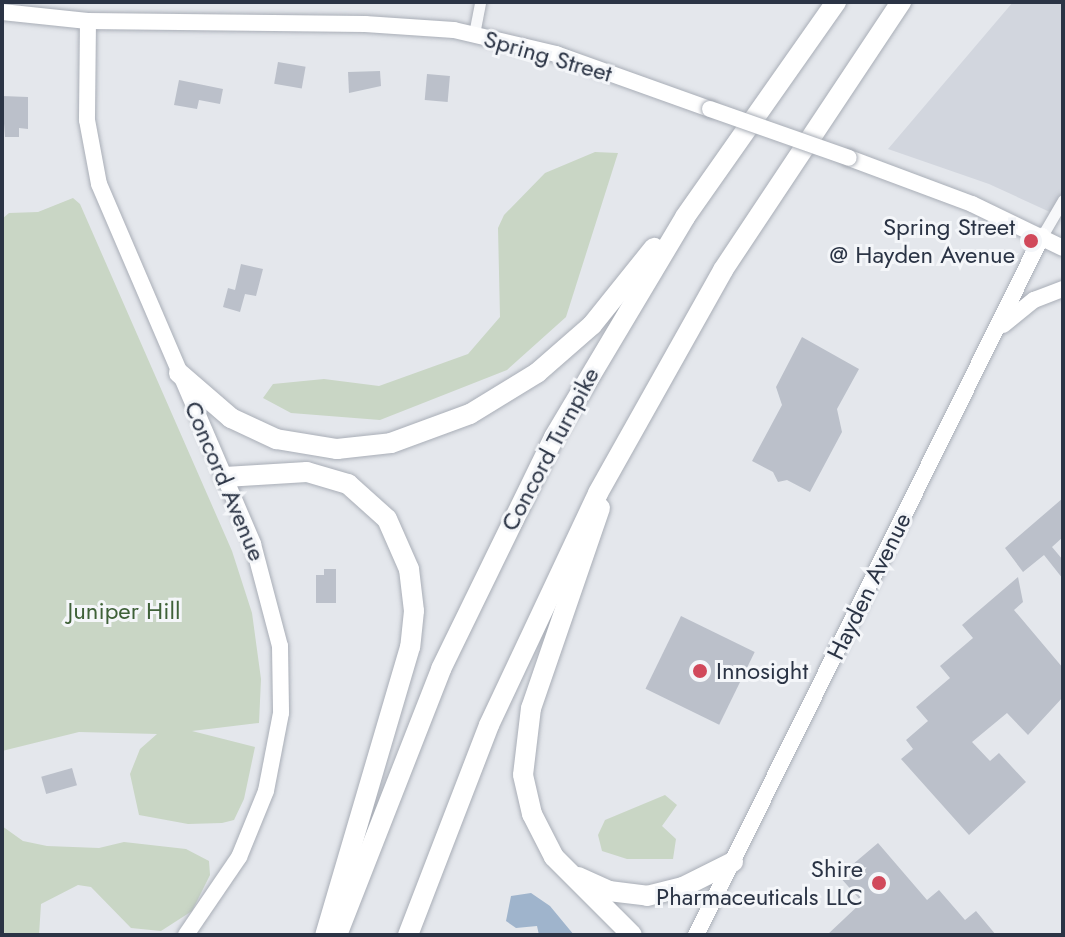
<!DOCTYPE html>
<html>
<head>
<meta charset="utf-8">
<style>
  body { margin:0 }
  #map { position:relative; width:1065px; height:937px; overflow:hidden; background:#e4e7ec; font-family:Jost,sans-serif }
  div>[style] { position:absolute }
  [style*='--x'] { left:calc(var(--x)*1px); top:calc(var(--y)*1px); width:calc(var(--w)*1px); rotate:calc(var(--a)*1deg) }
  .built>* { inset:0; background:#d2d6de }
  .green>* { inset:0; background:#c9d6c5 }
  .water>* { inset:0; background:#9fb4cc }
  .building>* { inset:0; background:#bbc0ca; transform-origin:0 0 }
  .roads { filter:drop-shadow(0 0 2px #a9aeb7) drop-shadow(0 0 2px #a9aeb7) }
  .street>* { height:11px; margin:-5.5px; padding:0 5.5px; transform-origin:5.5px; border-radius:5.5px; background:#f7f8fa }
  .secondary>* { height:16px; margin:-8px; padding:0 8px; transform-origin:8px; border-radius:8px; background:#fff }
  .highway>* { height:20px; margin:-10px; padding:0 10px; transform-origin:10px; border-radius:10px; background:#fff }
  .bridges { filter:drop-shadow(0 0 2px #a9aeb7) drop-shadow(0 0 2px #a9aeb7) }
  .secondary-bridge>* { height:16px; margin:-8px; padding:0 8px; transform-origin:8px; border-radius:8px; background:#fff }
  .dots>* { width:22px; height:22px; translate:-50% -50%; box-sizing:border-box; border:4px solid #f4f6f9; border-radius:50% }
  span { translate:-50% -50%; white-space:nowrap; text-align:center; line-height:1.15; -webkit-text-stroke:6px #f4f6f9; paint-order:stroke }
  .street-label { font-size:24px; color:#2b3445 }
  .poi-label { font-size:24px; color:#2b3445 }
  .right { translate:-100% -50%; text-align:right }
  .left { translate:0 -50%; text-align:left }
  .park-label { font-size:24px; color:#3f6138 }
  .frame { position:absolute; inset:0; border:4px solid #2b3445; pointer-events:none }
</style>
</head>
<body>
<div id="map">
  <div class="built">
    <i style="clip-path:polygon(1013px 2px,1063px 2px,1063px 218px,989px 184px,888px 149px)"></i>
  </div>
  <div class="green">
    <i style="clip-path:polygon(595px 152px,618px 153px,566px 317px,507px 370px,380px 420px,291px 413px,263px 398px,273px 384px,324px 379px,379px 386px,468px 354px,500px 317px,498px 228px,504px 215px,545px 173px)"></i>
    <i style="clip-path:polygon(73px 198px,80px 204px,232px 551px,252px 613px,261px 679px,259px 723px,192px 731px,255px 747px,244px 799px,234px 820px,222px 823px,188px 824px,139px 815px,130px 774px,140px 749px,157px 734px,79px 732px,2px 751px,2px 219px,9px 213px,38px 212px)"></i>
    <i style="clip-path:polygon(665px 795px,677px 805px,662px 826px,676px 839px,673px 859px,627px 859px,602px 851px,598px 835px,605px 820px)"></i>
    <i style="clip-path:polygon(2px 826px,23px 841px,47px 846px,99px 848px,124px 842px,186px 849px,209px 861px,210px 875px,192px 911px,161px 931px,131px 928px,91px 887px,78px 885px,41px 904px,39px 935px,2px 935px)"></i>
  </div>
  <div class="water">
    <i style="clip-path:polygon(531px 893px,550px 906px,574px 935px,539px 935px,537px 926px,516px 928px,506px 921px,511px 896px)"></i>
  </div>
  <div class="building">
    <i style="left:278px;top:62px;width:28px;height:22px;rotate:10deg"></i>
    <i style="clip-path:polygon(380px 71px,381px 86px,349px 93px,348px 72px)"></i>
    <i style="left:427px;top:74px;width:23px;height:26px;rotate:5deg"></i>
    <i style="clip-path:polygon(179px 80px,223px 89px,220px 104px,199px 100px,197px 109px,174px 105px)"></i>
    <i style="clip-path:polygon(2px 96px,28px 97px,28px 129px,19px 128px,19px 137px,5px 137px)"></i>
    <i style="clip-path:polygon(241px 264px,263px 269px,256px 296px,245px 294px,240px 312px,223px 307px,228px 288px,235px 290px)"></i>
    <i style="clip-path:polygon(802px 337px,859px 369px,837px 409px,842px 432px,810px 492px,787px 480px,778px 482px,773px 472px,752px 461px,782px 405px,776px 387px)"></i>
    <i style="clip-path:polygon(1063px 498px,1063px 537px,1052px 547px,1063px 560px,1063px 579px,1044px 555px,1023px 572px,1005px 548px)"></i>
    <i style="clip-path:polygon(324px 569px,336px 569px,336px 603px,316px 603px,316px 575px,324px 575px)"></i>
    <i style="clip-path:polygon(1018px 577px,1023px 602px,1014px 610px,1063px 668px,1063px 697px,1028px 735px,1007px 713px,972px 742px,990px 761px,999px 753px,1026px 782px,969px 835px,901px 759px,913px 749px,906px 740px,928px 721px,916px 707px,950px 678px,940px 666px,973px 638px,962px 625px)"></i>
    <i style="left:681px;top:616px;width:82px;height:81px;rotate:26deg"></i>
    <i style="left:72px;top:768px;width:18px;height:32px;rotate:74deg"></i>
    <i style="clip-path:polygon(878px 843px,927px 900px,939px 890px,965px 920px,976px 911px,996px 935px,827px 935px,862px 902px,839px 876px)"></i>
  </div>
  <div class="roads">
    <div class="street">
      <i style="--x:474;--y:34;--w:33;--a:-79"></i>
      <i style="--x:1042;--y:236;--w:42;--a:-59.7"></i>
    </div>
    <div class="secondary">
      <i style="--x:2;--y:12;--w:86;--a:6"></i>
      <i style="--x:88;--y:21;--w:277;--a:0.6"></i>
      <i style="--x:365;--y:24;--w:89;--a:3.9"></i>
      <i style="--x:454;--y:30;--w:105;--a:13.2"></i>
      <i style="--x:556;--y:54;--w:164;--a:19.7"></i>
      <i style="--x:88;--y:21;--w:99;--a:90.6"></i>
      <i style="--x:87;--y:120;--w:65;--a:79.4"></i>
      <i style="--x:99;--y:184;--w:392;--a:66.8"></i>
      <i style="--x:253;--y:544;--w:106;--a:75.2"></i>
      <i style="--x:280;--y:646;--w:67;--a:89.1"></i>
      <i style="--x:281;--y:713;--w:79;--a:100.9"></i>
      <i style="--x:266;--y:791;--w:71;--a:112.2"></i>
      <i style="--x:239;--y:857;--w:94;--a:124.2"></i>
      <i style="--x:849;--y:158;--w:131;--a:20.5"></i>
      <i style="--x:972;--y:204;--w:101;--a:25.8"></i>
      <i style="--x:1003;--y:325;--w:40;--a:-39"></i>
      <i style="--x:1034;--y:300;--w:31;--a:-21"></i>
      <i style="--x:696;--y:935;--w:780;--a:-63.66"></i>
    </div>
    <div class="highway">
      <i style="--x:179;--y:373;--w:69;--a:40.9"></i>
      <i style="--x:231;--y:418;--w:50;--a:25"></i>
      <i style="--x:276;--y:439;--w:62;--a:9.3"></i>
      <i style="--x:337;--y:449;--w:54;--a:-6.3"></i>
      <i style="--x:391;--y:443;--w:84;--a:-20.2"></i>
      <i style="--x:470;--y:414;--w:79;--a:-31.5"></i>
      <i style="--x:537;--y:373;--w:73;--a:-41.1"></i>
      <i style="--x:592;--y:325;--w:99;--a:-51.2"></i>
      <i style="--x:225;--y:477;--w:82;--a:-3.5"></i>
      <i style="--x:307;--y:472;--w:43;--a:16.3"></i>
      <i style="--x:348;--y:484;--w:52;--a:41.9"></i>
      <i style="--x:387;--y:519;--w:55;--a:66.3"></i>
      <i style="--x:409;--y:569;--w:42;--a:83.2"></i>
      <i style="--x:414;--y:611;--w:36;--a:96"></i>
      <i style="--x:410;--y:647;--w:300;--a:106.4"></i>
      <i style="--x:600;--y:508;--w:212;--a:109"></i>
      <i style="--x:531;--y:708;--w:67;--a:96.8"></i>
      <i style="--x:523;--y:775;--w:40;--a:77"></i>
      <i style="--x:532;--y:814;--w:48;--a:62.9"></i>
      <i style="--x:554;--y:857;--w:110;--a:45"></i>
      <i style="--x:578;--y:877;--w:34;--a:24"></i>
      <i style="--x:609;--y:891;--w:38;--a:7"></i>
      <i style="--x:647;--y:896;--w:37;--a:-14"></i>
      <i style="--x:683;--y:887;--w:56;--a:-26.6"></i>
      <i style="--x:337;--y:935;--w:286;--a:-68.6"></i>
      <i style="--x:441;--y:669;--w:258;--a:-64"></i>
      <i style="--x:554;--y:437;--w:256;--a:-59.2"></i>
      <i style="--x:685;--y:217;--w:263;--a:-54.9"></i>
      <i style="--x:408;--y:935;--w:225;--a:-68.9"></i>
      <i style="--x:489;--y:725;--w:256;--a:-64.8"></i>
      <i style="--x:598;--y:493;--w:256;--a:-60.7"></i>
      <i style="--x:723;--y:270;--w:322;--a:-56.4"></i>
    </div>
  </div>
  <div class="bridges">
    <div class="secondary-bridge">
      <i style="--x:710;--y:109;--w:147;--a:19.4"></i>
    </div>
  </div>
  <div class="dots">
    <i style="left:1031px;top:241px;background:#d1495b"></i>
    <i style="left:700px;top:671px;background:#d1495b"></i>
    <i style="left:879px;top:883px;background:#d1495b"></i>
  </div>
  <div class="street-label">
    <span style="left:548px;top:56px;rotate:16deg">Spring Street</span>
    <span style="left:550px;top:449px;rotate:-62deg">Concord Turnpike</span>
    <span style="left:225px;top:481px;rotate:67deg">Concord Avenue</span>
    <span style="left:869px;top:586px;rotate:-64deg">Hayden Avenue</span>
  </div>
  <div class="poi-label">
    <span class="right" style="left:1015px;top:241px">Spring Street<br>@ Hayden Avenue</span>
    <span class="left" style="left:716px;top:671px">Innosight</span>
    <span class="right" style="left:863px;top:883px">Shire<br>Pharmaceuticals LLC</span>
  </div>
  <div class="park-label">
    <span style="left:124px;top:611px">Juniper Hill</span>
  </div>
  <div class="frame"></div>
</div>
</body>
</html>
